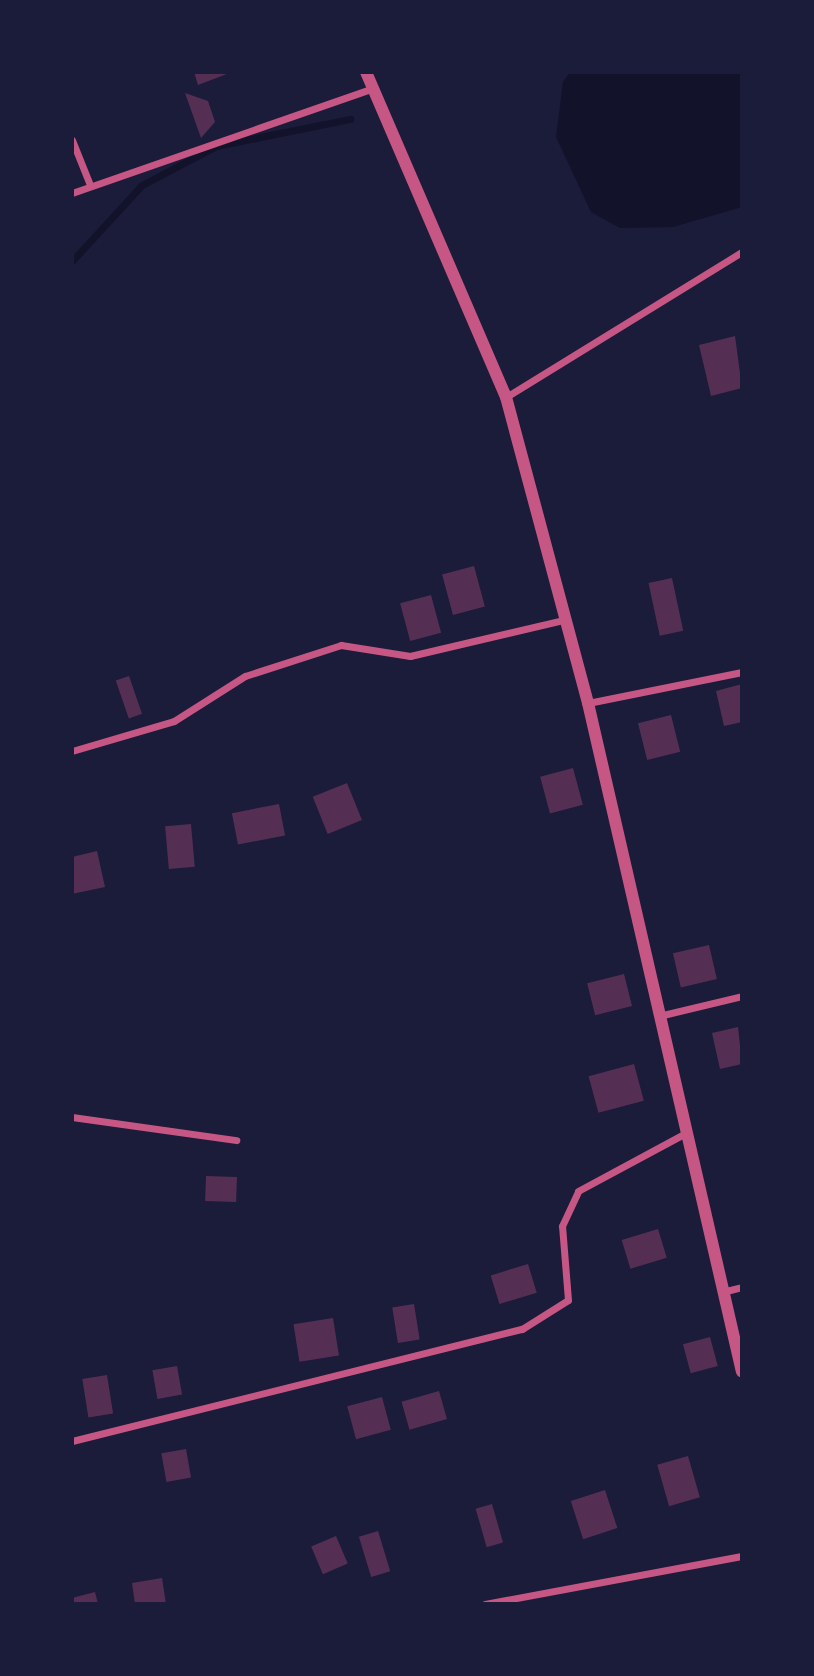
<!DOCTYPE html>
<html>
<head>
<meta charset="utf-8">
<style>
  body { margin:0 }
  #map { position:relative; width:814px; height:1676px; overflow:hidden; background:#1b1b3a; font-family:Raleway,sans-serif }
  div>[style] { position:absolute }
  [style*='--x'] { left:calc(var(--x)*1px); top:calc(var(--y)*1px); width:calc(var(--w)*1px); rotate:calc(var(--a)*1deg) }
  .water>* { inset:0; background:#12122b }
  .stream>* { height:7px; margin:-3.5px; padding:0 3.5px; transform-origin:3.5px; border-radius:3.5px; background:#12122b }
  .building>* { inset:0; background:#542f53; transform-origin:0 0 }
  .minor>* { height:7px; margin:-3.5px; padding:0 3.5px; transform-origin:3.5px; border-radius:3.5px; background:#c65784 }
  .tertiary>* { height:12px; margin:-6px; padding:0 6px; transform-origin:6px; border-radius:6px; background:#c65784 }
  span { translate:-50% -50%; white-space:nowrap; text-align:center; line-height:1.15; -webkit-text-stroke:5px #1b1b3a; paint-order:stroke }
  .frame { position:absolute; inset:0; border:74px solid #1b1b3a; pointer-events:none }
</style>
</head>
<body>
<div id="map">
  <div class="water">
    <i style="clip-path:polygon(570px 72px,742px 72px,742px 207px,673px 227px,620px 228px,591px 212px,556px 137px,563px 82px)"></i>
  </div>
  <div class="stream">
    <i style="--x:72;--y:261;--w:103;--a:-47.4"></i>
    <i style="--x:142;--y:185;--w:84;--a:-27.8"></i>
    <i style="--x:216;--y:146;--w:137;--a:-11.4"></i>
  </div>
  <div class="building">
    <i style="clip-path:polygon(194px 72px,232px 72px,198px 85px)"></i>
    <i style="clip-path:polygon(185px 93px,208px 101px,215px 122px,201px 138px)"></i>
    <i style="clip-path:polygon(735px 336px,742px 388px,711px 396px,699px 345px)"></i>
    <i style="left:474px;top:566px;width:42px;height:33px;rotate:75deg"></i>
    <i style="left:672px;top:578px;width:54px;height:24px;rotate:78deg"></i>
    <i style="left:431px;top:595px;width:39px;height:32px;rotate:75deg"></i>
    <i style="left:129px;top:676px;width:40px;height:14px;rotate:71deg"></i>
    <i style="clip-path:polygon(742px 684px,742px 722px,724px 726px,716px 691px)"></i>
    <i style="left:671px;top:715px;width:38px;height:34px;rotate:76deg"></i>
    <i style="left:573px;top:768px;width:38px;height:34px;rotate:75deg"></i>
    <i style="left:347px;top:783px;width:40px;height:37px;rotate:68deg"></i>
    <i style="left:279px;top:804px;width:32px;height:48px;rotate:79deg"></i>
    <i style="left:191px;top:824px;width:43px;height:26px;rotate:85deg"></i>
    <i style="clip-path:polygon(97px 851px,105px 887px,72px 894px,72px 857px)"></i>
    <i style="left:709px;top:945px;width:35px;height:37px;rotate:77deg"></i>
    <i style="left:624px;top:974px;width:33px;height:38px;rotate:76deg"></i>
    <i style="clip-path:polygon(738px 1027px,742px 1064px,720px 1069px,712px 1033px)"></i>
    <i style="left:634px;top:1064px;width:38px;height:47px;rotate:75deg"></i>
    <i style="left:206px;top:1176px;width:31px;height:25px;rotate:2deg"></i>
    <i style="left:658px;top:1229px;width:30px;height:38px;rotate:73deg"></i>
    <i style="left:528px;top:1264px;width:30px;height:39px;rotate:73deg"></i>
    <i style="left:414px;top:1304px;width:36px;height:22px;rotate:81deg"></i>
    <i style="left:333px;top:1318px;width:38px;height:40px;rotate:81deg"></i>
    <i style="left:710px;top:1337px;width:30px;height:28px;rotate:75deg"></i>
    <i style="left:177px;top:1366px;width:29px;height:25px;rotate:80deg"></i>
    <i style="left:107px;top:1375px;width:39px;height:25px;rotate:81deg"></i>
    <i style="left:439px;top:1391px;width:29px;height:39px;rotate:74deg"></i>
    <i style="left:382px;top:1397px;width:34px;height:36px;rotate:75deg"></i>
    <i style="left:186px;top:1449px;width:29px;height:25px;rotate:80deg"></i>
    <i style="left:688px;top:1456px;width:43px;height:32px;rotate:74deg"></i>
    <i style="left:605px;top:1490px;width:40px;height:36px;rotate:72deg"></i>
    <i style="left:492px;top:1504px;width:40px;height:17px;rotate:74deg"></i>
    <i style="left:378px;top:1531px;width:42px;height:20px;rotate:73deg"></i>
    <i style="left:336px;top:1536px;width:30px;height:27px;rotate:67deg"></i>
    <i style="clip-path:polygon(162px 1578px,166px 1604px,135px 1604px,132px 1583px)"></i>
    <i style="clip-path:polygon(95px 1592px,98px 1604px,72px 1604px,72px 1598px)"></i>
  </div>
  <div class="minor">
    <i style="--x:72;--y:140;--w:48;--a:68.2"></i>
    <i style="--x:72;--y:193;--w:319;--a:-19.2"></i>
    <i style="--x:506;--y:397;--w:277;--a:-31.6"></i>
    <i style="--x:588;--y:703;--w:157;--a:-11.4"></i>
    <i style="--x:72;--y:751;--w:106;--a:-16.4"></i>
    <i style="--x:174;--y:721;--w:84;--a:-32.4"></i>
    <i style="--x:245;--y:676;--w:101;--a:-17.9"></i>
    <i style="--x:341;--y:645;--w:70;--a:9.1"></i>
    <i style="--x:410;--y:656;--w:157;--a:-13.2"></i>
    <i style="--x:663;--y:1015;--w:81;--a:-13.5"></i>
    <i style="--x:72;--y:1117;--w:166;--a:8"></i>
    <i style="--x:726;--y:1291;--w:16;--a:-14"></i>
    <i style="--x:72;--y:1441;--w:464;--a:-14"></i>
    <i style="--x:522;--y:1329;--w:54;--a:-32.2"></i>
    <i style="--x:568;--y:1300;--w:74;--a:-94.6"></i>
    <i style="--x:562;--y:1226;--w:38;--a:-65"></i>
    <i style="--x:578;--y:1191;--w:120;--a:-28.3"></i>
    <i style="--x:485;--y:1604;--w:261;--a:-10.6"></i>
  </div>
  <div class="tertiary">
    <i style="--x:366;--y:72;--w:354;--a:66.7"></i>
    <i style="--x:506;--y:397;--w:317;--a:75"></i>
    <i style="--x:588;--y:703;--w:686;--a:77.04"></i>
  </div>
  <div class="frame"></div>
</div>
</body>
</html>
